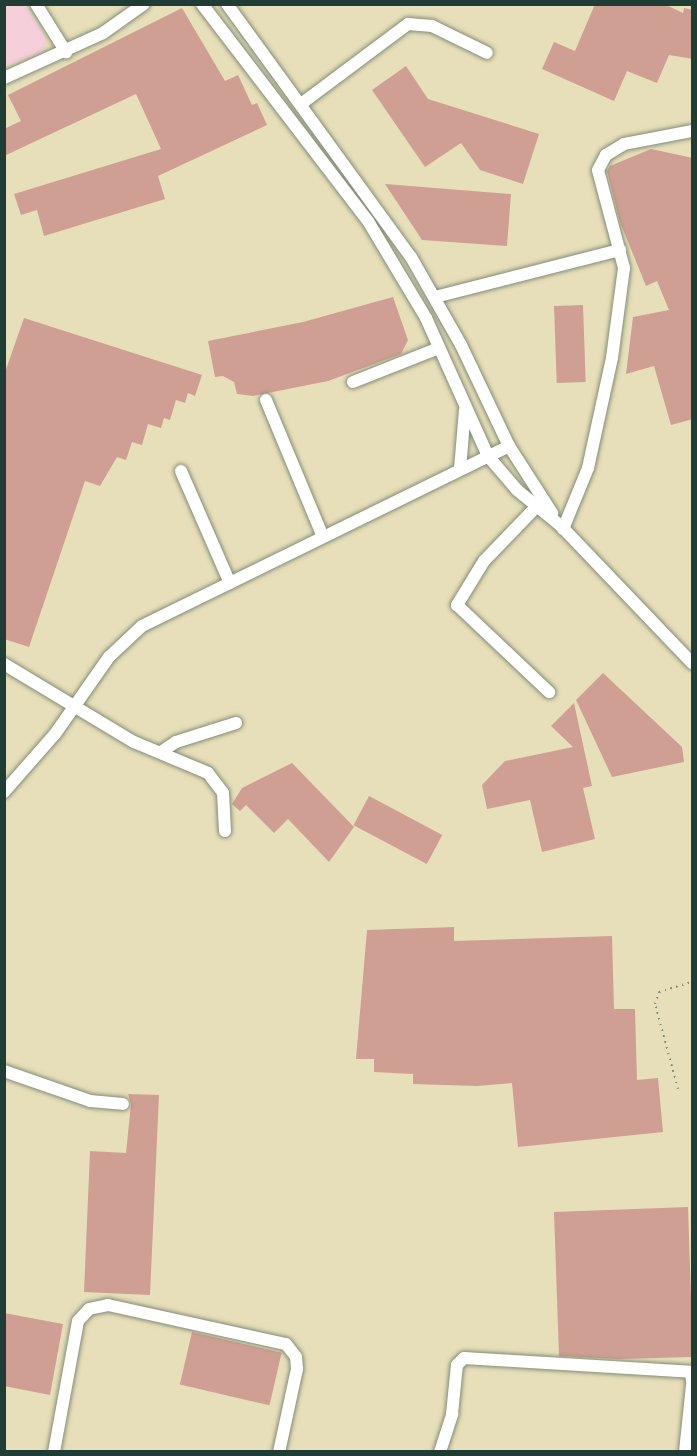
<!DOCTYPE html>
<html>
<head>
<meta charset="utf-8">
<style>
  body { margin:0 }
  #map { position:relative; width:697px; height:1456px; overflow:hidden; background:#e7dfba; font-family:Mynerve,sans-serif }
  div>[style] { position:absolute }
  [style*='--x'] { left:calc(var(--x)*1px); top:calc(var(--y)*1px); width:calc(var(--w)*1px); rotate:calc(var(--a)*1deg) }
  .built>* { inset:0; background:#f5cfd9 }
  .building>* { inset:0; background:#cf9f93; transform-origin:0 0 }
  .path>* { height:2px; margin-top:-1px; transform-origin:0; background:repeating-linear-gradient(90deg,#838e77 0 1.5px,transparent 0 6px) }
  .roads { filter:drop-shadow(0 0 2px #838e77) drop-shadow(0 0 2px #838e77) }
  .minor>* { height:12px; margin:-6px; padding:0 6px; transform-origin:6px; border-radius:6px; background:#fff }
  span { translate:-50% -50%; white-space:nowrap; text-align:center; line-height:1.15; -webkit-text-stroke:5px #f7f3e8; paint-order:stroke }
  .frame { position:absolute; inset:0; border:6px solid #1f3d34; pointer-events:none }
</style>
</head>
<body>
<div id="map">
  <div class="built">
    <i style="clip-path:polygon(4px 5px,26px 5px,47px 39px,42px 53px,5px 66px)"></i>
  </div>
  <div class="building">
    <i style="clip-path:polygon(595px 4px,664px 4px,683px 13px,684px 8px,693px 10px,693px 59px,669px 55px,657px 83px,627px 71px,614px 101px,542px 69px,554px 42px,575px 51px)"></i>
    <i style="clip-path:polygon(182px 8px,225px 81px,238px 75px,252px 105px,257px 103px,267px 125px,158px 176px,165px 199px,44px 236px,37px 210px,21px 215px,14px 194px,161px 149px,136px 94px,4px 156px,4px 129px,21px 121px,8px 95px)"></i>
    <i style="clip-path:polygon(406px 66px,428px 99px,539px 134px,523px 184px,480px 170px,461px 143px,425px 167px,372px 90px)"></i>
    <i style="clip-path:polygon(651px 149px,693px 158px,693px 419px,671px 425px,654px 366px,626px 374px,633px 317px,669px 310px,657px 281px,646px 286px,620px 222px,607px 171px,610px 166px)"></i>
    <i style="clip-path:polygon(385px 184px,511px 194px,507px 246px,422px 240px)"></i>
    <i style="clip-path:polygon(393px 297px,408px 340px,401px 354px,328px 381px,253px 396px,237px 394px,234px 382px,223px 376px,215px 377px,208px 341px,303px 322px)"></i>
    <i style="left:583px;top:305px;width:77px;height:29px;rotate:88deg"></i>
    <i style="clip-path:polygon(24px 318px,202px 375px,195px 396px,188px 393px,185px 403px,176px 400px,170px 420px,164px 418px,161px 428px,148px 424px,142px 445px,132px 442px,126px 460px,117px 457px,100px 486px,85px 481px,29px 647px,4px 639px,4px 375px)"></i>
    <i style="clip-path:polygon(603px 673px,682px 747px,684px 762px,612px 777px,576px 700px)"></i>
    <i style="clip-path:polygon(574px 703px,592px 786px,583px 788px,595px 839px,542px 852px,530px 800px,487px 809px,482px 785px,505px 761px,573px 747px,551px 726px)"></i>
    <i style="clip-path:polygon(292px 763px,354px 827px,329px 862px,288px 819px,274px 833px,246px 805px,240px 811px,232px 804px,242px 788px)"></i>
    <i style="left:369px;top:796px;width:83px;height:33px;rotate:28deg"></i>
    <i style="clip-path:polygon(454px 927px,454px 941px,612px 936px,614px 1009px,635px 1009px,637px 1080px,658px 1078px,663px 1132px,518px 1147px,512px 1083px,477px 1086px,413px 1084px,413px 1074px,374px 1072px,374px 1059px,356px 1059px,367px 930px)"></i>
    <i style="clip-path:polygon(128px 1094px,159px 1095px,150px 1295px,84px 1292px,90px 1151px,126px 1153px,131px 1104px)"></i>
    <i style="clip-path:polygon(688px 1207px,693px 1357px,619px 1359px,559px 1356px,554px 1212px)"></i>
    <i style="clip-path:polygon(4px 1313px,63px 1324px,50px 1395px,4px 1386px)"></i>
    <i style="left:192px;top:1332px;width:92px;height:54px;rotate:13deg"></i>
  </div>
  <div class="path">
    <i style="--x:678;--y:1089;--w:88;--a:-105.1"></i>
    <i style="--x:655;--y:1004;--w:13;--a:-72"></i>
    <i style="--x:659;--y:992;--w:34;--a:-17"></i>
  </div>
  <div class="roads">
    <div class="minor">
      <i style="--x:36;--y:4;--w:57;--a:58"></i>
      <i style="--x:202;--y:4;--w:273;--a:52.6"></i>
      <i style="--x:368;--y:221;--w:113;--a:59.1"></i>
      <i style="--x:426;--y:318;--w:151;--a:65.8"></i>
      <i style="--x:488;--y:456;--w:45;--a:49.5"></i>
      <i style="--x:517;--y:490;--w:57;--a:39.3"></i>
      <i style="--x:561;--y:526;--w:190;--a:46.3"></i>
      <i style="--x:227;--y:4;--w:313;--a:54"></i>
      <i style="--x:411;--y:257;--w:101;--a:60.4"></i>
      <i style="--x:461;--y:345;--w:112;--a:64.6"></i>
      <i style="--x:509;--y:446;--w:80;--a:57.3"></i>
      <i style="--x:4;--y:78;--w:109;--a:-24.4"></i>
      <i style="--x:103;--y:33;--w:50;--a:-35.3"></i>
      <i style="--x:301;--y:104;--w:134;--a:-36.8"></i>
      <i style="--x:408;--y:24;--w:24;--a:5"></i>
      <i style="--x:432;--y:26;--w:61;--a:26.1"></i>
      <i style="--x:435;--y:297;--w:191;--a:-14.3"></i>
      <i style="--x:353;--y:382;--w:92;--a:-21.6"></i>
      <i style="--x:266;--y:400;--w:148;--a:67.4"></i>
      <i style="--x:460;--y:469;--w:59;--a:-85.2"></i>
      <i style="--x:181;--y:471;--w:122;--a:66.4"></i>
      <i style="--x:537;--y:506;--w:76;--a:133.9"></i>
      <i style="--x:484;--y:561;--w:52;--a:121.5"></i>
      <i style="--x:457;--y:605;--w:127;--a:43.4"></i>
      <i style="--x:563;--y:529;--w:66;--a:-67.7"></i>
      <i style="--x:588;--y:468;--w:113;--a:-77.7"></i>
      <i style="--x:612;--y:358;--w:91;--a:-82.4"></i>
      <i style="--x:624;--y:268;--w:101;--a:-104.9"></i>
      <i style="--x:598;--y:170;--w:17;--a:-62"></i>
      <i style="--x:606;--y:155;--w:21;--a:-31"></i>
      <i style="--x:624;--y:144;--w:69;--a:-10.8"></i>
      <i style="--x:4;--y:664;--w:152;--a:31"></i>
      <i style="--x:134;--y:742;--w:80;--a:22.7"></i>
      <i style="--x:208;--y:773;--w:25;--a:53"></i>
      <i style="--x:223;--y:793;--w:38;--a:87"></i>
      <i style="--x:161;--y:752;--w:18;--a:-34"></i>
      <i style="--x:176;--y:742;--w:63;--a:-17.6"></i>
      <i style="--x:4;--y:792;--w:77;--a:-48.7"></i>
      <i style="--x:55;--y:734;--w:94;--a:-55"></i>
      <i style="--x:109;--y:657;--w:45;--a:-43.2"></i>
      <i style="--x:142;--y:626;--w:409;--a:-26.1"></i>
      <i style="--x:4;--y:1071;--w:91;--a:19.2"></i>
      <i style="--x:90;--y:1101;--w:33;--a:5"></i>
      <i style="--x:54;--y:1452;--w:133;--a:-79.6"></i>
      <i style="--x:78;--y:1321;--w:16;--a:-47"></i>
      <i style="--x:89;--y:1309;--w:19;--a:-12"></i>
      <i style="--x:108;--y:1305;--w:182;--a:12.4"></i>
      <i style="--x:286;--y:1344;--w:16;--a:52"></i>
      <i style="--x:296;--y:1357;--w:12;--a:85"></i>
      <i style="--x:297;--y:1369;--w:85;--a:102.2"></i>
      <i style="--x:440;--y:1452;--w:40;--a:-72"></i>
      <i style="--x:452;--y:1414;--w:49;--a:-84.2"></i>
      <i style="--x:457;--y:1365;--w:10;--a:-45"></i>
      <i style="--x:464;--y:1358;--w:227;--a:3.5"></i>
      <i style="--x:691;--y:1372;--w:9;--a:84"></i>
      <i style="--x:685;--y:1452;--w:67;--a:-84"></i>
    </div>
  </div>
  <div class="frame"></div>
</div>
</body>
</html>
